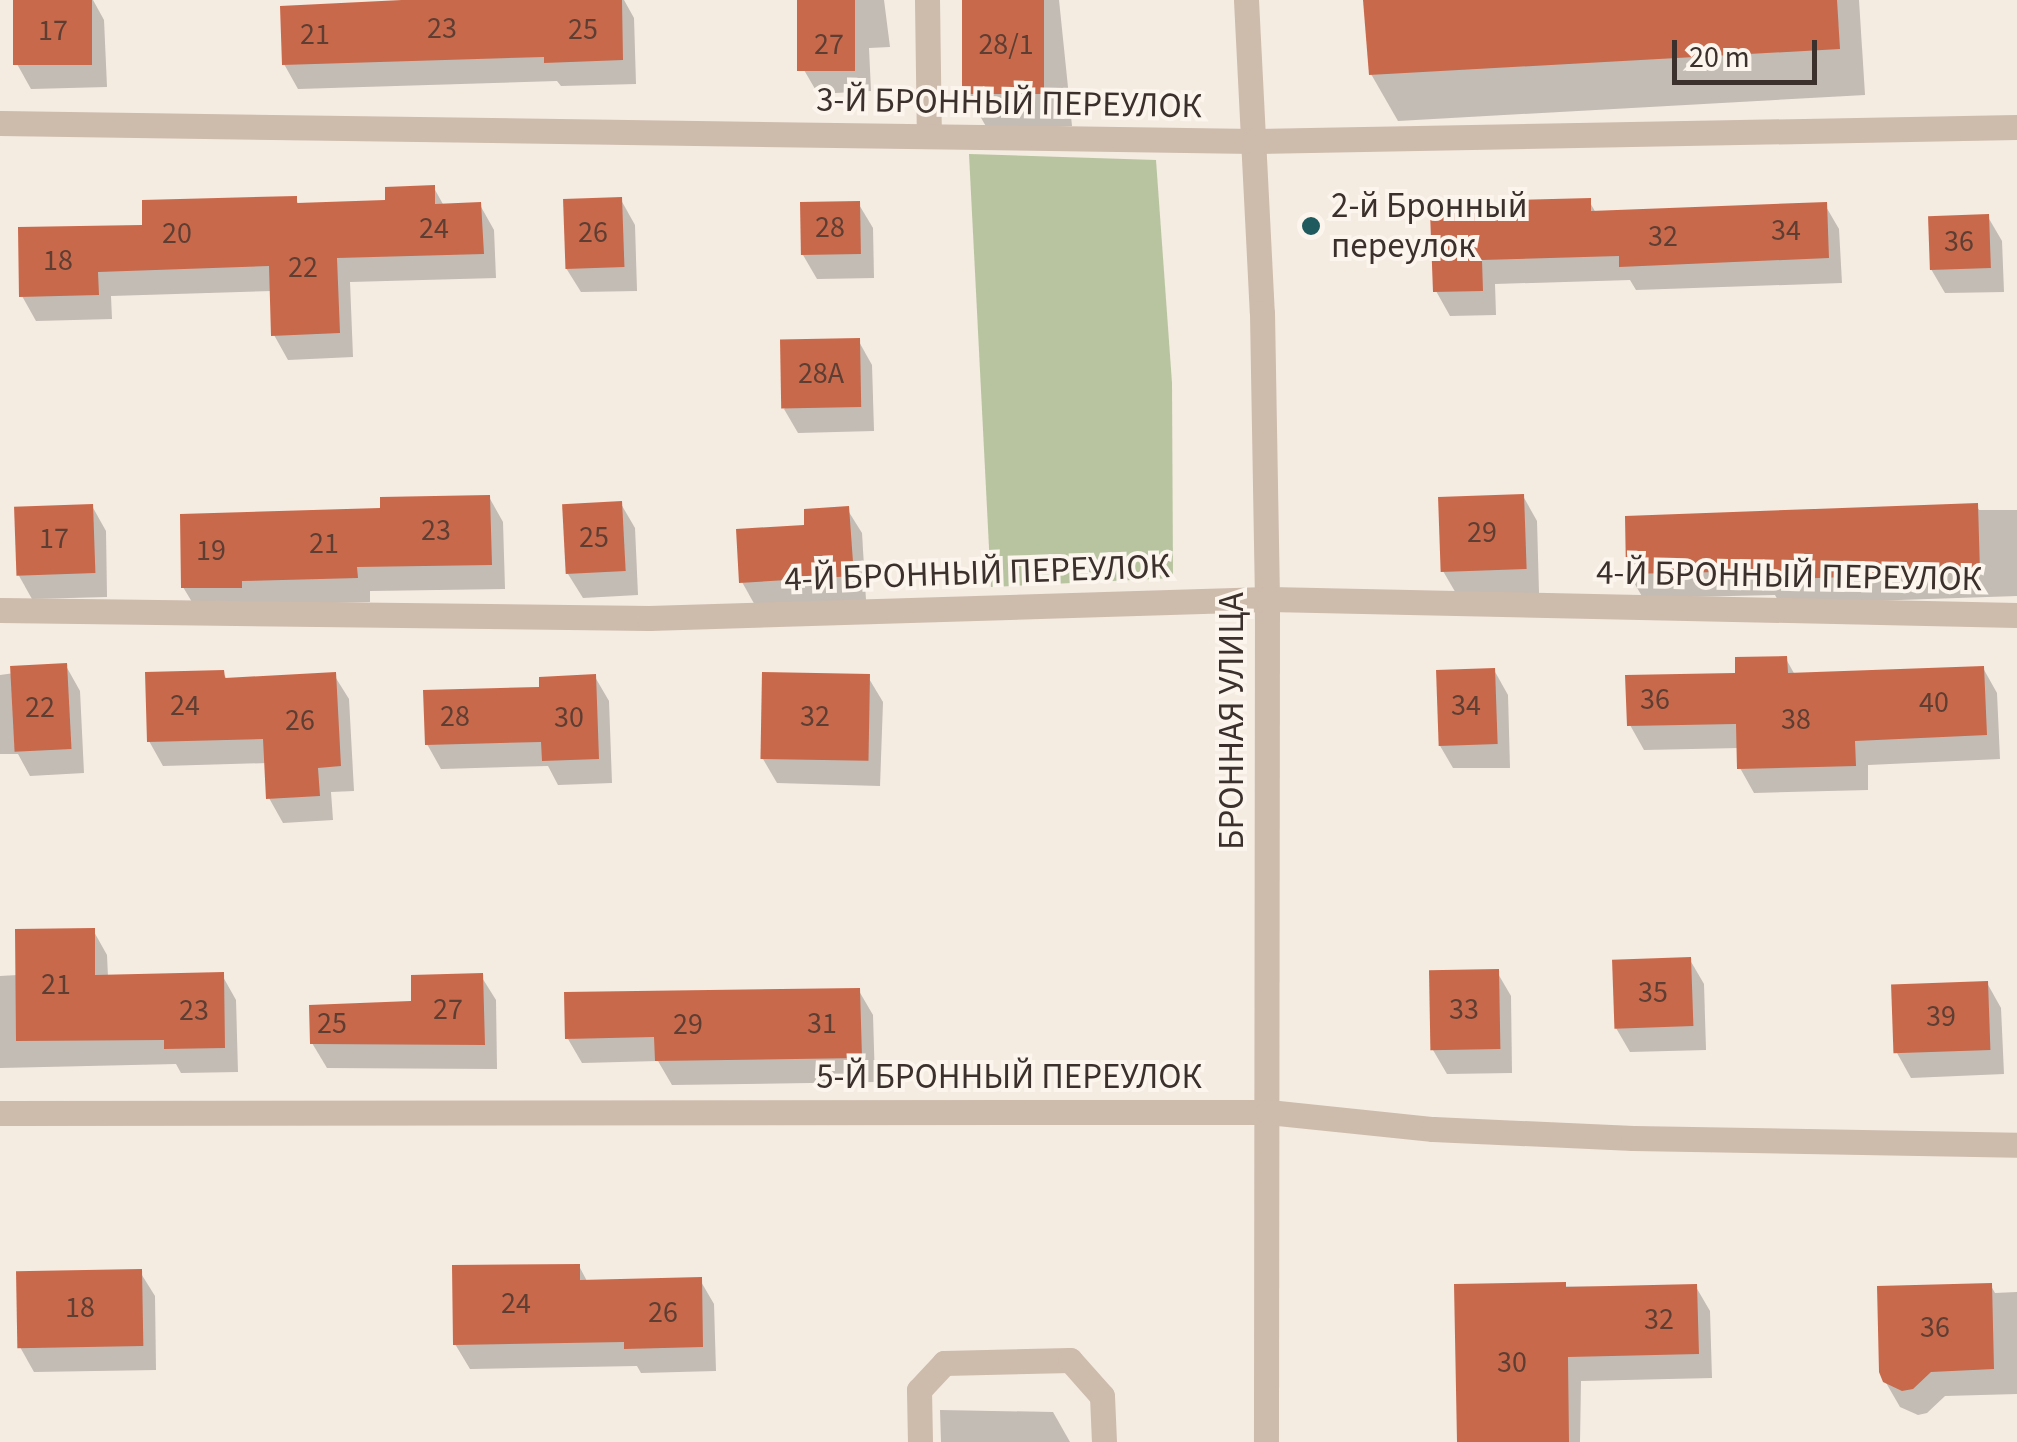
<!DOCTYPE html>
<html>
<head>
<meta charset="utf-8">
<style>
  body { margin:0 }
  #map { position:relative; width:2017px; height:1442px; overflow:hidden; background:#f4ebe1; font-family:"Source Sans 3",sans-serif }
  div>[style] { position:absolute }
  [style*='--x'] { left:calc(var(--x)*1px); top:calc(var(--y)*1px); width:calc(var(--w)*1px); rotate:calc(var(--a)*1deg) }
  .green>* { inset:0; background:#b8c4a0 }
  .shadow>* { inset:0; background:#0003 }
  .building>* { inset:0; background:#c8694b; transform-origin:0 0 }
  .minor>* { height:25px; margin:-12.5px; padding:0 12.5px; transform-origin:12.5px; border-radius:12.5px; background:#cdbbac }
  .dots>* { width:28px; height:28px; translate:-50% -50%; box-sizing:border-box; border:5px solid #fbf5ee; border-radius:50% }
  span { translate:-50% -50%; white-space:nowrap; text-align:center; line-height:1.15; -webkit-text-stroke:8px #fbf5ee; paint-order:stroke }
  .number-label { font-size:30px; color:#5e3e33 }
  .number-label span { -webkit-text-stroke-width:0 }
  .street-label { font-size:35px; color:#3b302b }
  .poi-label { font-size:35px; color:#3b302b }
  .left { translate:0 -50%; text-align:left }
  .scale { position:absolute; left:1672px; top:40px; width:145px; height:45px; box-sizing:border-box; border:5px solid #3b302b; border-top:0; padding-left:12px; font-size:30px; line-height:35px; white-space:nowrap; color:#3b302b; -webkit-text-stroke:8px #fbf5ee; paint-order:stroke }
</style>
</head>
<body>
<div id="map">
  <div class="green">
    <i style="clip-path:polygon(969px 154px,1156px 160px,1172px 383px,1173px 578px,991px 587px)"></i>
  </div>
  <div class="shadow">
    <i style="clip-path:polygon(15px 0,93px 0,104px 20px,107px 87px,31px 89px,17px 64px)"></i>
    <i style="clip-path:polygon(404px 0,624px 0,634px 18px,636px 84px,561px 86px,557px 81px,298px 89px,284px 64px)"></i>
    <i style="clip-path:polygon(800px 0,884px 0,890px 47px,869px 48px,871px 91px,818px 94px,804px 70px)"></i>
    <i style="clip-path:polygon(965px 0,1059px 0,1072px 126px,988px 130px,967px 93px)"></i>
    <i style="clip-path:polygon(1366px 0,1859px 0,1865px 95px,1398px 121px,1371px 74px)"></i>
    <i style="clip-path:polygon(434px 188px,444px 206px,480px 205px,494px 230px,496px 278px,350px 282px,353px 357px,288px 360px,274px 335px,272px 291px,111px 296px,112px 319px,36px 321px,22px 296px,145px 227px,295px 198px,299px 205px,388px 202px)"></i>
    <i style="clip-path:polygon(621px 200px,635px 225px,637px 291px,581px 292px,566px 268px)"></i>
    <i style="clip-path:polygon(1589px 201px,1596px 213px,1825px 205px,1839px 229px,1842px 283px,1636px 290px,1630px 280px,1495px 284px,1496px 315px,1450px 316px,1436px 291px,1515px 212px)"></i>
    <i style="clip-path:polygon(858px 203px,873px 228px,874px 278px,817px 279px,803px 255px)"></i>
    <i style="clip-path:polygon(1988px 217px,2002px 241px,2004px 292px,1945px 293px,1931px 269px)"></i>
    <i style="clip-path:polygon(858px 340px,872px 365px,874px 431px,798px 433px,784px 409px)"></i>
    <i style="clip-path:polygon(1523px 496px,1537px 521px,1539px 593px,1457px 595px,1443px 571px)"></i>
    <i style="clip-path:polygon(489px 497px,503px 522px,505px 589px,370px 591px,370px 602px,254px 605px,198px 612px,183px 587px,383px 510px)"></i>
    <i style="clip-path:polygon(621px 504px,635px 528px,638px 595px,583px 598px,568px 574px)"></i>
    <i style="clip-path:polygon(1976px 505px,1979px 510px,2017px 510px,2017px 596px,1780px 604px,1775px 595px,1643px 598px,1629px 574px)"></i>
    <i style="clip-path:polygon(92px 506px,106px 531px,107px 597px,32px 599px,18px 574px)"></i>
    <i style="clip-path:polygon(847px 509px,862px 533px,866px 600px,756px 607px,742px 582px,807px 527px)"></i>
    <i style="clip-path:polygon(1786px 659px,1795px 675px,1983px 668px,1997px 693px,2000px 759px,1868px 765px,1868px 790px,1754px 793px,1740px 768px,1739px 748px,1644px 750px,1630px 725px,1738px 675px)"></i>
    <i style="clip-path:polygon(66px 666px,80px 691px,84px 773px,30px 776px,18px 754px,0 754px,0 675px)"></i>
    <i style="clip-path:polygon(1494px 670px,1508px 695px,1510px 768px,1453px 768px,1439px 744px)"></i>
    <i style="clip-path:polygon(223px 673px,228px 681px,334px 675px,349px 699px,354px 791px,331px 792px,333px 820px,283px 823px,269px 798px,267px 763px,163px 766px,149px 741px)"></i>
    <i style="clip-path:polygon(595px 677px,609px 701px,612px 783px,558px 785px,548px 766px,441px 769px,427px 744px,542px 689px)"></i>
    <i style="clip-path:polygon(868px 677px,883px 702px,880px 786px,777px 783px,763px 759px)"></i>
    <i style="clip-path:polygon(93px 930px,107px 955px,108px 977px,222px 975px,236px 1000px,238px 1072px,181px 1073px,176px 1064px,0 1068px,0 976px,18px 975px)"></i>
    <i style="clip-path:polygon(1690px 960px,1704px 984px,1706px 1050px,1630px 1052px,1616px 1028px)"></i>
    <i style="clip-path:polygon(1497px 972px,1511px 996px,1512px 1073px,1447px 1074px,1433px 1050px)"></i>
    <i style="clip-path:polygon(481px 976px,496px 1000px,497px 1069px,327px 1068px,312px 1043px)"></i>
    <i style="clip-path:polygon(1987px 983px,2001px 1008px,2004px 1074px,1911px 1078px,1897px 1053px)"></i>
    <i style="clip-path:polygon(859px 991px,873px 1015px,875px 1082px,672px 1085px,658px 1061px,582px 1063px,568px 1039px)"></i>
    <i style="clip-path:polygon(579px 1266px,588px 1283px,700px 1280px,714px 1304px,716px 1371px,641px 1373px,637px 1366px,470px 1369px,455px 1344px)"></i>
    <i style="clip-path:polygon(140px 1272px,155px 1296px,156px 1370px,34px 1372px,20px 1347px)"></i>
    <i style="clip-path:polygon(1457px 1286px,1696px 1287px,1710px 1311px,1712px 1378px,1581px 1381px,1580px 1442px,1460px 1442px)"></i>
    <i style="clip-path:polygon(1991px 1286px,1995px 1293px,2017px 1292px,2017px 1394px,1945px 1396px,1927px 1413px,1918px 1415px,1900px 1407px,1885px 1381px)"></i>
    <i style="clip-path:polygon(940px 1410px,1053px 1412px,1070px 1442px,941px 1442px)"></i>
  </div>
  <div class="building">
    <i style="left:13px;top:0;width:79px;height:65px"></i>
    <i style="clip-path:polygon(402px 0,622px 0,623px 60px,544px 63px,544px 57px,282px 65px,280px 6px)"></i>
    <i style="left:797px;top:0;width:58px;height:71px"></i>
    <i style="left:962px;top:0;width:82px;height:94px"></i>
    <i style="clip-path:polygon(1363px 0,1837px 0,1840px 49px,1369px 75px)"></i>
    <i style="clip-path:polygon(435px 185px,435px 204px,481px 202px,484px 254px,337px 258px,340px 333px,271px 336px,269px 266px,98px 272px,99px 295px,19px 297px,18px 227px,142px 225px,142px 200px,297px 196px,297px 203px,385px 200px,385px 187px)"></i>
    <i style="left:622px;top:197px;width:70px;height:59px;rotate:88deg"></i>
    <i style="clip-path:polygon(1591px 198px,1591px 211px,1827px 202px,1829px 258px,1619px 267px,1619px 256px,1482px 260px,1483px 291px,1433px 292px,1430px 212px,1512px 210px,1512px 200px)"></i>
    <i style="left:860px;top:201px;width:53px;height:60px;rotate:89deg"></i>
    <i style="left:1989px;top:214px;width:54px;height:61px;rotate:88deg"></i>
    <i style="left:860px;top:338px;width:69px;height:80px;rotate:89deg"></i>
    <i style="left:1524px;top:494px;width:75px;height:86px;rotate:88deg"></i>
    <i style="clip-path:polygon(490px 495px,492px 565px,357px 567px,358px 578px,242px 581px,242px 588px,181px 588px,180px 514px,380px 508px,380px 497px)"></i>
    <i style="left:622px;top:501px;width:70px;height:60px;rotate:87deg"></i>
    <i style="clip-path:polygon(1978px 503px,1980px 572px,1763px 580px,1763px 571px,1626px 574px,1625px 516px)"></i>
    <i style="left:93px;top:504px;width:69px;height:79px;rotate:88deg"></i>
    <i style="clip-path:polygon(849px 506px,854px 576px,739px 583px,736px 529px,804px 525px,804px 509px)"></i>
    <i style="clip-path:polygon(1787px 656px,1788px 673px,1984px 666px,1987px 735px,1855px 741px,1856px 766px,1737px 769px,1736px 724px,1627px 726px,1625px 675px,1735px 673px,1735px 657px)"></i>
    <i style="left:67px;top:663px;width:86px;height:57px;rotate:87deg"></i>
    <i style="left:1495px;top:668px;width:76px;height:59px;rotate:88deg"></i>
    <i style="clip-path:polygon(224px 670px,225px 678px,336px 672px,341px 766px,318px 768px,320px 796px,266px 799px,263px 739px,147px 742px,145px 672px)"></i>
    <i style="left:762px;top:672px;width:108px;height:87px;rotate:1deg"></i>
    <i style="clip-path:polygon(596px 674px,599px 759px,542px 761px,541px 742px,425px 745px,423px 690px,539px 687px,539px 677px)"></i>
    <i style="clip-path:polygon(95px 928px,95px 975px,224px 972px,225px 1048px,164px 1049px,164px 1040px,16px 1041px,15px 929px)"></i>
    <i style="left:1691px;top:957px;width:69px;height:79px;rotate:88deg"></i>
    <i style="left:1499px;top:969px;width:80px;height:70px;rotate:89deg"></i>
    <i style="clip-path:polygon(483px 973px,485px 1045px,310px 1044px,309px 1005px,411px 1001px,411px 975px)"></i>
    <i style="left:1988px;top:981px;width:69px;height:97px;rotate:88deg"></i>
    <i style="clip-path:polygon(860px 988px,862px 1058px,655px 1061px,654px 1037px,565px 1039px,564px 992px)"></i>
    <i style="clip-path:polygon(580px 1264px,580px 1280px,702px 1277px,703px 1347px,624px 1349px,624px 1342px,453px 1345px,452px 1265px)"></i>
    <i style="left:142px;top:1269px;width:77px;height:126px;rotate:89deg"></i>
    <i style="clip-path:polygon(1566px 1282px,1566px 1287px,1697px 1284px,1699px 1354px,1568px 1357px,1569px 1442px,1457px 1442px,1454px 1284px)"></i>
    <i style="clip-path:polygon(1992px 1283px,1994px 1369px,1931px 1372px,1913px 1389px,1902px 1391px,1883px 1382px,1879px 1372px,1877px 1286px)"></i>
  </div>
  <div class="minor">
    <i style="--x:927;--y:0;--w:136;--a:89.2"></i>
    <i style="--x:1246;--y:0;--w:313;--a:87.1"></i>
    <i style="--x:1262;--y:313;--w:286;--a:89"></i>
    <i style="--x:1267;--y:599;--w:843;--a:90.07"></i>
    <i style="--x:0;--y:123;--w:1254;--a:0.82"></i>
    <i style="--x:1254;--y:141;--w:763;--a:-1.05"></i>
    <i style="--x:0;--y:610;--w:649;--a:0.71"></i>
    <i style="--x:649;--y:618;--w:618;--a:-1.76"></i>
    <i style="--x:1267;--y:599;--w:750;--a:1.22"></i>
    <i style="--x:0;--y:1113;--w:1268;--a:-0.05"></i>
    <i style="--x:1268;--y:1112;--w:166;--a:5.9"></i>
    <i style="--x:1433;--y:1129;--w:200;--a:2.6"></i>
    <i style="--x:1633;--y:1138;--w:384;--a:1"></i>
    <i style="--x:920;--y:1442;--w:52;--a:-91.1"></i>
    <i style="--x:919;--y:1390;--w:37;--a:-47"></i>
    <i style="--x:944;--y:1363;--w:126;--a:-1.4"></i>
    <i style="--x:1070;--y:1360;--w:48;--a:48.4"></i>
    <i style="--x:1102;--y:1396;--w:46;--a:87.5"></i>
  </div>
  <div class="dots">
    <i style="left:1311px;top:226px;background:#1f5a5e"></i>
  </div>
  <div class="number-label">
    <span style="left:442px;top:29px">23</span>
    <span style="left:583px;top:30px">25</span>
    <span style="left:53px;top:31px">17</span>
    <span style="left:315px;top:35px">21</span>
    <span style="left:829px;top:45px">27</span>
    <span style="left:1006px;top:45px">28/1</span>
    <span style="left:830px;top:228px">28</span>
    <span style="left:434px;top:229px">24</span>
    <span style="left:1786px;top:231px">34</span>
    <span style="left:593px;top:233px">26</span>
    <span style="left:177px;top:234px">20</span>
    <span style="left:1663px;top:237px">32</span>
    <span style="left:1959px;top:242px">36</span>
    <span style="left:58px;top:261px">18</span>
    <span style="left:303px;top:268px">22</span>
    <span style="left:821px;top:374px">28А</span>
    <span style="left:436px;top:531px">23</span>
    <span style="left:1482px;top:533px">29</span>
    <span style="left:594px;top:538px">25</span>
    <span style="left:54px;top:539px">17</span>
    <span style="left:324px;top:544px">21</span>
    <span style="left:211px;top:551px">19</span>
    <span style="left:1655px;top:700px">36</span>
    <span style="left:1934px;top:703px">40</span>
    <span style="left:185px;top:706px">24</span>
    <span style="left:1466px;top:706px">34</span>
    <span style="left:40px;top:708px">22</span>
    <span style="left:455px;top:717px">28</span>
    <span style="left:815px;top:717px">32</span>
    <span style="left:569px;top:718px">30</span>
    <span style="left:1796px;top:720px">38</span>
    <span style="left:300px;top:721px">26</span>
    <span style="left:56px;top:985px">21</span>
    <span style="left:1653px;top:993px">35</span>
    <span style="left:448px;top:1010px">27</span>
    <span style="left:1464px;top:1010px">33</span>
    <span style="left:194px;top:1011px">23</span>
    <span style="left:1941px;top:1017px">39</span>
    <span style="left:332px;top:1024px">25</span>
    <span style="left:822px;top:1024px">31</span>
    <span style="left:688px;top:1025px">29</span>
    <span style="left:516px;top:1304px">24</span>
    <span style="left:80px;top:1308px">18</span>
    <span style="left:663px;top:1313px">26</span>
    <span style="left:1659px;top:1320px">32</span>
    <span style="left:1935px;top:1328px">36</span>
    <span style="left:1512px;top:1363px">30</span>
  </div>
  <div class="street-label">
    <span style="left:1009px;top:103px;rotate:1deg">3-Й БРОННЫЙ ПЕРЕУЛОК</span>
    <span style="left:977px;top:573px;rotate:-2deg">4-Й БРОННЫЙ ПЕРЕУЛОК</span>
    <span style="left:1789px;top:576px;rotate:1deg">4-Й БРОННЫЙ ПЕРЕУЛОК</span>
    <span style="left:1232px;top:721px;rotate:-90deg">БРОННАЯ УЛИЦА</span>
    <span style="left:1009px;top:1077px">5-Й БРОННЫЙ ПЕРЕУЛОК</span>
  </div>
  <div class="poi-label">
    <span class="left" style="left:1331px;top:226px">2-й Бронный<br>переулок</span>
  </div>
  <div class="scale">20 m</div>
</div>
</body>
</html>
